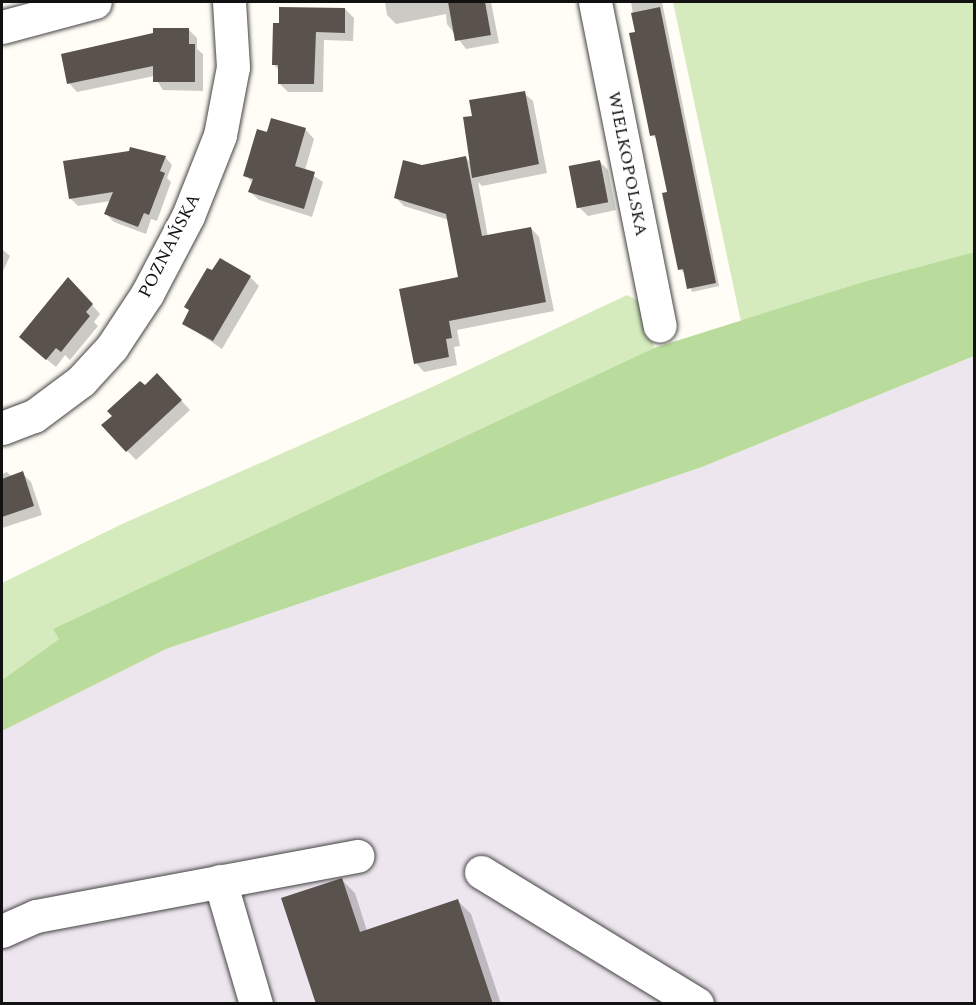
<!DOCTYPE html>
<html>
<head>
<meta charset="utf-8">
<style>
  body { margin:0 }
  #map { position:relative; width:976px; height:1005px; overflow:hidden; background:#fffdf5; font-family:Spectral,serif }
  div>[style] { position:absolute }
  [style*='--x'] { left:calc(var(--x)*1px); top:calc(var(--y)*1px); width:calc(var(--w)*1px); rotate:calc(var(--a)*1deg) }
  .industrial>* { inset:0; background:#eee6ef }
  .green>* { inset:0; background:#d5ebbd }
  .forest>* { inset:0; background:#b9dc9c }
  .shadow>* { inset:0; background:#0003 }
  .building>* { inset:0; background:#5a524d; transform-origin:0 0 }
  .roads { filter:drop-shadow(0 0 2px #444) drop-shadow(0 0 2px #444) }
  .minor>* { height:33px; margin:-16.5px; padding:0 16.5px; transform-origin:16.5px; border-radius:16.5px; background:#fff }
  span { translate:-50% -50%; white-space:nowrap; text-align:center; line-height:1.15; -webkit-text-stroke:6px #fff; paint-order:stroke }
  .street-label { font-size:18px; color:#111 }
  .frame { position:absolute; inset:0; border:3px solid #111; pointer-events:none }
</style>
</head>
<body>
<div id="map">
  <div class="industrial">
    <i style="clip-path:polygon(974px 356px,974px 1003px,2px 1004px,2px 731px,166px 649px,702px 467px)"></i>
  </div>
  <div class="green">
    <i style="clip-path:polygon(673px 2px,974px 2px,974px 252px,866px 281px,741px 322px)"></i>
    <i style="clip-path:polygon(627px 295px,646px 305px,654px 348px,54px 629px,59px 639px,2px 680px,2px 583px,122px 524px,430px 388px)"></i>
  </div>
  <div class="forest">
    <i style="clip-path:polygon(974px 252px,974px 356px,702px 467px,166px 649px,2px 731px,2px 680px,59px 639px,53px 629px,654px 348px,866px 281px)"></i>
  </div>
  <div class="shadow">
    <i style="clip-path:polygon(385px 2px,491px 2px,499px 43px,466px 49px,447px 24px,446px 14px,396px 24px,387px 15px)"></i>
    <i style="clip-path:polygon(631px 2px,662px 2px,719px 286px,692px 292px,685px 273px,679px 269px,669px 193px,657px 139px,652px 135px)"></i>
    <i style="clip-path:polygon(345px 9px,354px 18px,353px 41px,324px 40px,323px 92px,288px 92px,279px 83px,279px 70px,274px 65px)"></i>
    <i style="clip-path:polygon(188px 29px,197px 38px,197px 49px,203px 54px,203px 91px,163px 90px,154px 76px,77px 92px,69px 83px)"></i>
    <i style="clip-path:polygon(524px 93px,533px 101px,547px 173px,482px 186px,478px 182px,488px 237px,531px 228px,539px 237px,554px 311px,457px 330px,460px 346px,454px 347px,457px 365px,424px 372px,416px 363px,460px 278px,449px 220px,404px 206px,395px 197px,422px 166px,466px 158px,471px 163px,474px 117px)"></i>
    <i style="clip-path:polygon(272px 120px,306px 130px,314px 139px,305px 170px,323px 182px,312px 217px,259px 200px,250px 192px,253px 183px,245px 175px)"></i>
    <i style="clip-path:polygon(165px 157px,172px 165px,167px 178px,171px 182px,157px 221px,151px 219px,146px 234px,114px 222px,106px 214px,111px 201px,78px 206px,70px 198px)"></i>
    <i style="clip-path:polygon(599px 161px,608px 170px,616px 210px,588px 216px,579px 207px)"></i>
    <i style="clip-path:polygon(2px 249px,10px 256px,2px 273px)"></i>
    <i style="clip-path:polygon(250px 277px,259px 286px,222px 349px,184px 323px,190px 311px,186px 307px)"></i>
    <i style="clip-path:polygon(77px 288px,100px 314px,94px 322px,98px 326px,70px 360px,65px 355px,56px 367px,34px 349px)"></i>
    <i style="clip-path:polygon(166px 384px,190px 410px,136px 460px,103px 425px,145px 387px)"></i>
    <i style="clip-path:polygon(7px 472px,12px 477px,22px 473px,31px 482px,42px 515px,2px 528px,2px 474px)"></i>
    <i style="clip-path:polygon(342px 880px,355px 893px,367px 931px,458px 901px,471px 914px,501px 1004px,317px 1004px)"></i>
  </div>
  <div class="building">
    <i style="clip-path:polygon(448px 2px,485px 2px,491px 35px,455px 41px)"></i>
    <i style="clip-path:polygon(279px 7px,345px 8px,345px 33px,316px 32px,314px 84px,278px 84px,278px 65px,272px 65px,273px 23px,279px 23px)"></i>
    <i style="clip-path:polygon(660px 7px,716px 283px,687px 289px,683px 269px,678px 270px,662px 193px,667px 192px,655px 135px,650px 136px,629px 33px,635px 32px,631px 13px)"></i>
    <i style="clip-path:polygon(153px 28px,189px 28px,189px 44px,195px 44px,195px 82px,153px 82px,153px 66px,67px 84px,61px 54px,153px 33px)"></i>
    <i style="clip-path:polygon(525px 91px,539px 164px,472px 178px,463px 117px,472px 116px,469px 100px)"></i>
    <i style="clip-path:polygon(271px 118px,306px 128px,295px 166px,315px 172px,304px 209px,248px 192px,253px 179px,243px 176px,257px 129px,267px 132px)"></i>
    <i style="clip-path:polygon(130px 147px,166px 156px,160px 171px,165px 173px,149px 215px,144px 213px,138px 227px,104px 214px,113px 192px,69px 199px,63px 161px,129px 151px)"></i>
    <i style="clip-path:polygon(466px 156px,482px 236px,531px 227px,546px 302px,449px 321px,452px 338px,446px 339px,449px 357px,414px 364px,399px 289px,458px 277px,446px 214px,394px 198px,403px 160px,422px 165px)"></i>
    <i style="left:600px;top:160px;width:43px;height:32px;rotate:79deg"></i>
    <i style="clip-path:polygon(220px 258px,251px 276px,213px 341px,182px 324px,189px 310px,184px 307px,207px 268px,212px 270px)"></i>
    <i style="clip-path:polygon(68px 277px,93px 304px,86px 312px,90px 316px,61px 352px,56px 348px,46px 360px,19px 337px)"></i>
    <i style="clip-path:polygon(157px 373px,182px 400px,126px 452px,101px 425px,112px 416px,107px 411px,140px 381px,145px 385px)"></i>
    <i style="clip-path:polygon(23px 471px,34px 506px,2px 517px,2px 479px)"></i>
    <i style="clip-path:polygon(342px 878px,360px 932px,458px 899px,493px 1004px,316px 1004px,281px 898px)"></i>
  </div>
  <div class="roads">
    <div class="minor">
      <i style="--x:595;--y:2;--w:330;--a:78.7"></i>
      <i style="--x:2;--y:27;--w:96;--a:-15"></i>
      <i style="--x:2;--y:428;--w:34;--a:-21"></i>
      <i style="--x:34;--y:416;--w:59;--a:-36.7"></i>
      <i style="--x:81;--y:381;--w:46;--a:-47.6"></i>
      <i style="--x:112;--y:347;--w:64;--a:-56.6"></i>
      <i style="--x:147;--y:294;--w:88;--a:-62.3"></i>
      <i style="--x:188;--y:216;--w:87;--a:-68.4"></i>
      <i style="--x:220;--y:135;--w:69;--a:-79.2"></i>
      <i style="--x:233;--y:67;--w:65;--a:-93.5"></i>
      <i style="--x:481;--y:872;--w:253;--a:31.4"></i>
      <i style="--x:220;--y:881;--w:128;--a:73.7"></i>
      <i style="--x:2;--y:931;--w:37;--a:-24"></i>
      <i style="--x:36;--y:916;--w:327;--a:-10.6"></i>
    </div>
  </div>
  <div class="street-label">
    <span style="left:627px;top:164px;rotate:79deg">WIELKOPOLSKA</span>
    <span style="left:170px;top:246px;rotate:-63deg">POZNAŃSKA</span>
  </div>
  <div class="frame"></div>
</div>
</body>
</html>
